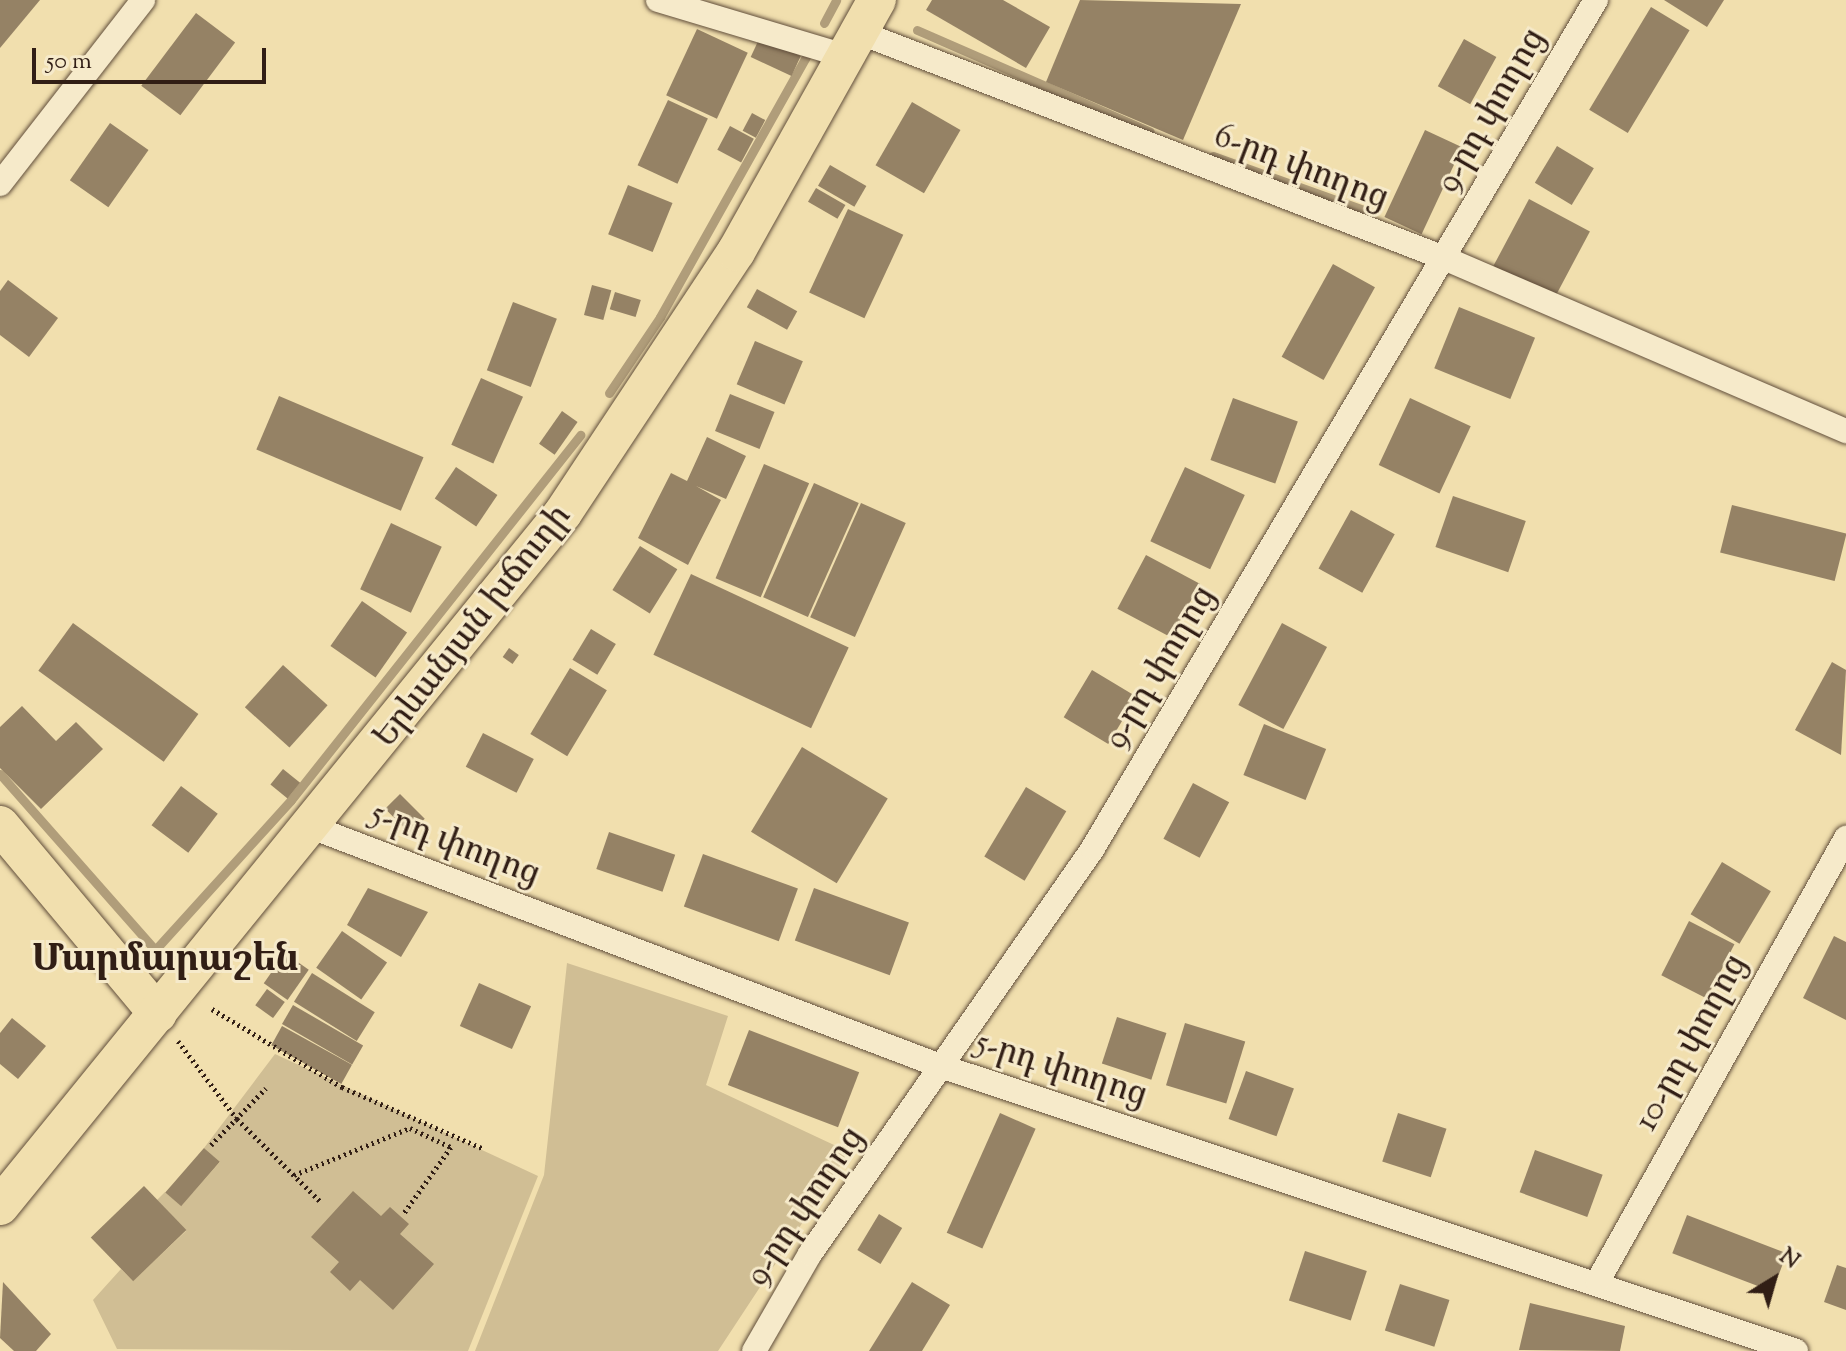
<!DOCTYPE html>
<html>
<head>
<meta charset="utf-8">
<style>
  body { margin:0 }
  #map { position:relative; width:1846px; height:1351px; overflow:hidden; background:#f1dfae; font-family:"Sorts Mill Goudy","Noto Serif Armenian",serif }
  div>[style] { position:absolute }
  [style*='--x'] { left:calc(var(--x)*1px); top:calc(var(--y)*1px); width:calc(var(--w)*1px); rotate:calc(var(--a)*1deg) }
  .green>* { inset:0; background:#d0be94 }
  .stream>* { height:9px; margin:-4.5px; padding:0 4.5px; transform-origin:4.5px; border-radius:4.5px; background:#b09d7a }
  .building>* { inset:0; background:#958265; transform-origin:0 0 }
  .path>* { height:5px; margin-top:-2.5px; transform-origin:0; background:repeating-linear-gradient(90deg,#311e15 0 2px,transparent 0 6px) }
  .roads { filter:drop-shadow(0 0 2px #614e3b) drop-shadow(0 0 2px #614e3b) }
  .street>* { height:24px; margin:-12px; padding:0 12px; transform-origin:12px; border-radius:12px; background:#f6eaca }
  .primary>* { height:38px; margin:-19px; padding:0 19px; transform-origin:19px; border-radius:19px; background:#f1dfae }
  span { translate:-50% -50%; white-space:nowrap; text-align:center; line-height:1.15; -webkit-text-stroke:6px #f6eaca; paint-order:stroke }
  .street-label { font-size:34px; color:#311e15 }
  .quarter-label { font-size:38px; color:#311e15; font-weight:700 }
  .north { position:absolute; left:1734px; top:1239px; width:80px; height:80px; -webkit-text-stroke:6px #f6eaca; paint-order:stroke; rotate:37deg; font-size:22px; font-weight:700; line-height:32px; text-align:center; color:#311e15 }
  .north::after { content:''; display:block; margin:auto; width:28px; height:36px; background:#311e15; clip-path:polygon(50% 0,100% 100%,50% 72%,0 100%) }
  .scale { position:absolute; left:32px; top:48px; width:234px; height:36px; box-sizing:border-box; border:4px solid #311e15; border-top:0; padding-left:10px; font-size:24px; line-height:28px; white-space:nowrap; color:#311e15; -webkit-text-stroke:6px #f6eaca; paint-order:stroke }
</style>
</head>
<body>
<div id="map">
  <div class="green">
    <i style="clip-path:polygon(567px 963px,728px 1016px,706px 1085px,849px 1152px,718px 1351px,475px 1351px,544px 1175px)"></i>
    <i style="clip-path:polygon(275px 1054px,538px 1176px,468px 1351px,117px 1349px,93px 1300px,121px 1269px,133px 1281px,186px 1231px,157px 1200px,165px 1192px,181px 1206px,220px 1162px,204px 1148px)"></i>
  </div>
  <div class="stream">
    <i style="--x:824;--y:23;--w:26;--a:-62"></i>
    <i style="--x:917;--y:30;--w:254;--a:23.6"></i>
    <i style="--x:1213;--y:156;--w:160;--a:19.7"></i>
    <i style="--x:609;--y:393;--w:92;--a:-56.1"></i>
    <i style="--x:660;--y:317;--w:305;--a:-60.7"></i>
    <i style="--x:0;--y:774;--w:235;--a:48.6"></i>
    <i style="--x:155;--y:950;--w:202;--a:-47.8"></i>
    <i style="--x:291;--y:800;--w:466;--a:-51.6"></i>
  </div>
  <div class="building">
    <i style="clip-path:polygon(0 0,40px 0,0 48px)"></i>
    <i style="clip-path:polygon(932px 0,1003px 0,1050px 27px,1026px 68px,926px 10px)"></i>
    <i style="clip-path:polygon(1080px 0,1241px 4px,1183px 140px,1046px 82px)"></i>
    <i style="clip-path:polygon(1664px 0,1724px 0,1707px 27px)"></i>
    <i style="left:1651px;top:7px;width:45px;height:120px;rotate:31deg"></i>
    <i style="left:196px;top:13px;width:49px;height:91px;rotate:37deg"></i>
    <i style="left:697px;top:29px;width:56px;height:73px;rotate:25deg"></i>
    <i style="left:760px;top:37px;width:45px;height:22px;rotate:25deg"></i>
    <i style="left:1464px;top:39px;width:37px;height:54px;rotate:29deg"></i>
    <i style="left:668px;top:100px;width:44px;height:72px;rotate:25deg"></i>
    <i style="left:912px;top:102px;width:56px;height:73px;rotate:30deg"></i>
    <i style="left:752px;top:113px;width:15px;height:20px;rotate:28deg"></i>
    <i style="left:110px;top:123px;width:47px;height:70px;rotate:35deg"></i>
    <i style="left:730px;top:126px;width:27px;height:27px;rotate:28deg"></i>
    <i style="left:1425px;top:130px;width:41px;height:96px;rotate:25deg"></i>
    <i style="left:1557px;top:146px;width:43px;height:43px;rotate:31deg"></i>
    <i style="left:830px;top:165px;width:42px;height:24px;rotate:30deg"></i>
    <i style="left:628px;top:185px;width:48px;height:53px;rotate:22deg"></i>
    <i style="left:816px;top:188px;width:34px;height:16px;rotate:30deg"></i>
    <i style="left:1529px;top:199px;width:69px;height:76px;rotate:28deg"></i>
    <i style="left:848px;top:209px;width:61px;height:92px;rotate:25deg"></i>
    <i style="left:1333px;top:264px;width:48px;height:106px;rotate:29deg"></i>
    <i style="clip-path:polygon(8px 280px,58px 318px,29px 357px,0 335px,0 291px)"></i>
    <i style="left:592px;top:285px;width:20px;height:31px;rotate:15deg"></i>
    <i style="left:757px;top:289px;width:46px;height:21px;rotate:29deg"></i>
    <i style="left:615px;top:292px;width:27px;height:18px;rotate:17deg"></i>
    <i style="left:513px;top:302px;width:47px;height:73px;rotate:21deg"></i>
    <i style="left:1459px;top:307px;width:82px;height:66px;rotate:22deg"></i>
    <i style="left:755px;top:341px;width:52px;height:47px;rotate:23deg"></i>
    <i style="left:481px;top:378px;width:46px;height:73px;rotate:24deg"></i>
    <i style="left:730px;top:394px;width:48px;height:40px;rotate:22deg"></i>
    <i style="left:279px;top:396px;width:157px;height:58px;rotate:23deg"></i>
    <i style="left:1233px;top:398px;width:69px;height:66px;rotate:20deg"></i>
    <i style="left:1410px;top:398px;width:67px;height:74px;rotate:25deg"></i>
    <i style="left:562px;top:411px;width:19px;height:40px;rotate:35deg"></i>
    <i style="clip-path:polygon(707px 437px,746px 456px,726px 499px,696px 486px,721px 500px,688px 565px,638px 538px,671px 473px,687px 481px)"></i>
    <i style="left:764px;top:464px;width:49px;height:124px;rotate:23deg"></i>
    <i style="left:456px;top:467px;width:50px;height:38px;rotate:34deg"></i>
    <i style="left:1185px;top:467px;width:66px;height:82px;rotate:25deg"></i>
    <i style="left:814px;top:483px;width:49px;height:125px;rotate:24deg"></i>
    <i style="left:1453px;top:496px;width:77px;height:54px;rotate:19deg"></i>
    <i style="left:861px;top:503px;width:49px;height:125px;rotate:24deg"></i>
    <i style="left:1732px;top:505px;width:118px;height:49px;rotate:14deg"></i>
    <i style="left:1351px;top:510px;width:50px;height:67px;rotate:29deg"></i>
    <i style="left:391px;top:523px;width:56px;height:73px;rotate:25deg"></i>
    <i style="left:640px;top:546px;width:44px;height:52px;rotate:32deg"></i>
    <i style="left:1146px;top:555px;width:61px;height:61px;rotate:28deg"></i>
    <i style="left:691px;top:574px;width:174px;height:89px;rotate:25deg"></i>
    <i style="left:362px;top:601px;width:55px;height:55px;rotate:35deg"></i>
    <i style="left:73px;top:623px;width:155px;height:59px;rotate:36deg"></i>
    <i style="left:1282px;top:623px;width:51px;height:93px;rotate:28deg"></i>
    <i style="left:591px;top:629px;width:29px;height:36px;rotate:31deg"></i>
    <i style="left:509px;top:648px;width:12px;height:11px;rotate:35deg"></i>
    <i style="clip-path:polygon(1832px 662px,1846px 670px,1841px 755px,1795px 730px)"></i>
    <i style="left:283px;top:665px;width:60px;height:57px;rotate:42deg"></i>
    <i style="left:570px;top:668px;width:43px;height:77px;rotate:31deg"></i>
    <i style="left:1092px;top:670px;width:52px;height:55px;rotate:31deg"></i>
    <i style="clip-path:polygon(22px 706px,56px 741px,76px 722px,103px 749px,41px 809px,0 768px,0 727px)"></i>
    <i style="left:1264px;top:724px;width:67px;height:55px;rotate:22deg"></i>
    <i style="left:483px;top:733px;width:57px;height:38px;rotate:27deg"></i>
    <i style="left:802px;top:747px;width:100px;height:99px;rotate:31deg"></i>
    <i style="left:283px;top:769px;width:22px;height:20px;rotate:39deg"></i>
    <i style="left:1193px;top:783px;width:41px;height:63px;rotate:28deg"></i>
    <i style="left:181px;top:786px;width:46px;height:49px;rotate:37deg"></i>
    <i style="left:1026px;top:787px;width:47px;height:81px;rotate:31deg"></i>
    <i style="left:400px;top:794px;width:35px;height:21px;rotate:45deg"></i>
    <i style="left:609px;top:832px;width:70px;height:39px;rotate:19deg"></i>
    <i style="left:703px;top:854px;width:101px;height:56px;rotate:20deg"></i>
    <i style="left:1722px;top:862px;width:57px;height:61px;rotate:31deg"></i>
    <i style="clip-path:polygon(368px 888px,428px 912px,401px 957px,347px 925px)"></i>
    <i style="left:814px;top:888px;width:101px;height:56px;rotate:20deg"></i>
    <i style="left:1689px;top:921px;width:51px;height:61px;rotate:27deg"></i>
    <i style="left:342px;top:931px;width:55px;height:45px;rotate:35deg"></i>
    <i style="clip-path:polygon(1834px 936px,1846px 942px,1846px 1020px,1803px 998px)"></i>
    <i style="left:285px;top:953px;width:29px;height:37px;rotate:35deg"></i>
    <i style="left:312px;top:973px;width:74px;height:34px;rotate:32deg"></i>
    <i style="left:479px;top:983px;width:57px;height:47px;rotate:24deg"></i>
    <i style="left:267px;top:989px;width:22px;height:20px;rotate:36deg"></i>
    <i style="left:293px;top:1005px;width:81px;height:22px;rotate:30deg"></i>
    <i style="left:1117px;top:1017px;width:52px;height:49px;rotate:18deg"></i>
    <i style="clip-path:polygon(12px 1018px,46px 1046px,18px 1079px,0 1064px,0 1033px)"></i>
    <i style="left:1185px;top:1023px;width:63px;height:65px;rotate:17deg"></i>
    <i style="left:282px;top:1026px;width:80px;height:22px;rotate:29deg"></i>
    <i style="left:749px;top:1030px;width:118px;height:59px;rotate:21deg"></i>
    <i style="left:1246px;top:1071px;width:51px;height:51px;rotate:20deg"></i>
    <i style="left:1000px;top:1113px;width:39px;height:131px;rotate:24deg"></i>
    <i style="left:1398px;top:1113px;width:51px;height:51px;rotate:18deg"></i>
    <i style="left:204px;top:1148px;width:21px;height:59px;rotate:41deg"></i>
    <i style="left:1535px;top:1150px;width:72px;height:45px;rotate:20deg"></i>
    <i style="left:144px;top:1186px;width:61px;height:74px;rotate:46deg"></i>
    <i style="clip-path:polygon(353px 1191px,381px 1216px,390px 1207px,409px 1224px,400px 1234px,434px 1264px,393px 1310px,360px 1280px,350px 1291px,330px 1272px,339px 1262px,311px 1237px)"></i>
    <i style="left:879px;top:1214px;width:27px;height:42px;rotate:31deg"></i>
    <i style="left:1687px;top:1215px;width:107px;height:41px;rotate:21deg"></i>
    <i style="left:1305px;top:1251px;width:65px;height:52px;rotate:18deg"></i>
    <i style="clip-path:polygon(1837px 1265px,1846px 1268px,1846px 1310px,1824px 1302px)"></i>
    <i style="clip-path:polygon(3px 1282px,51px 1334px,36px 1351px,14px 1351px,0 1338px)"></i>
    <i style="clip-path:polygon(912px 1282px,950px 1305px,922px 1351px,869px 1351px)"></i>
    <i style="left:1400px;top:1284px;width:52px;height:49px;rotate:18deg"></i>
    <i style="clip-path:polygon(1530px 1303px,1625px 1326px,1620px 1351px,1519px 1350px)"></i>
  </div>
  <div class="path">
    <i style="--x:212;--y:1009;--w:152;--a:31"></i>
    <i style="--x:342;--y:1087;--w:155;--a:23.6"></i>
    <i style="--x:178;--y:1041;--w:98;--a:52.9"></i>
    <i style="--x:237;--y:1119;--w:118;--a:44.7"></i>
    <i style="--x:211;--y:1145;--w:79;--a:-46"></i>
    <i style="--x:294;--y:1175;--w:125;--a:-22.1"></i>
    <i style="--x:410;--y:1128;--w:45;--a:24.9"></i>
    <i style="--x:451;--y:1147;--w:81;--a:125.5"></i>
  </div>
  <div class="roads">
    <div class="street">
      <i style="--x:658;--y:0;--w:198;--a:16.7"></i>
      <i style="--x:861;--y:33;--w:625;--a:21.1"></i>
      <i style="--x:1444;--y:258;--w:438;--a:23.3"></i>
      <i style="--x:0;--y:184;--w:233;--a:-52.1"></i>
      <i style="--x:314;--y:828;--w:673;--a:20.81"></i>
      <i style="--x:943;--y:1067;--w:899;--a:18.41"></i>
      <i style="--x:1598;--y:1281;--w:508;--a:-60.76"></i>
      <i style="--x:754;--y:1351;--w:112;--a:-60"></i>
      <i style="--x:810;--y:1254;--w:495;--a:-55.1"></i>
      <i style="--x:1093;--y:848;--w:986;--a:-59.33"></i>
    </div>
    <div class="primary">
      <i style="--x:0;--y:825;--w:246;--a:50.1"></i>
      <i style="--x:0;--y:1206;--w:893;--a:-50.91"></i>
      <i style="--x:563;--y:513;--w:313;--a:-56.5"></i>
      <i style="--x:736;--y:252;--w:289;--a:-60.8"></i>
    </div>
  </div>
  <div class="street-label">
    <span style="left:1492px;top:111px;rotate:-60deg">9-րդ փողոց</span>
    <span style="left:1301px;top:168px;rotate:21deg">6-րդ փողոց</span>
    <span style="left:473px;top:627px;rotate:-52deg">Երևանյան խճուղի</span>
    <span style="left:1161px;top:668px;rotate:-59deg">9-րդ փողոց</span>
    <span style="left:455px;top:845px;rotate:21deg">5-րդ փողոց</span>
    <span style="left:1692px;top:1043px;rotate:-61deg">10-րդ փողոց</span>
    <span style="left:1061px;top:1070px;rotate:18deg">5-րդ փողոց</span>
    <span style="left:806px;top:1207px;rotate:-56deg">9-րդ փողոց</span>
  </div>
  <div class="quarter-label">
    <span style="left:165px;top:962px">Մարմարաշեն</span>
  </div>
  <div class="north">N</div>
  <div class="scale">50 m</div>
</div>
</body>
</html>
